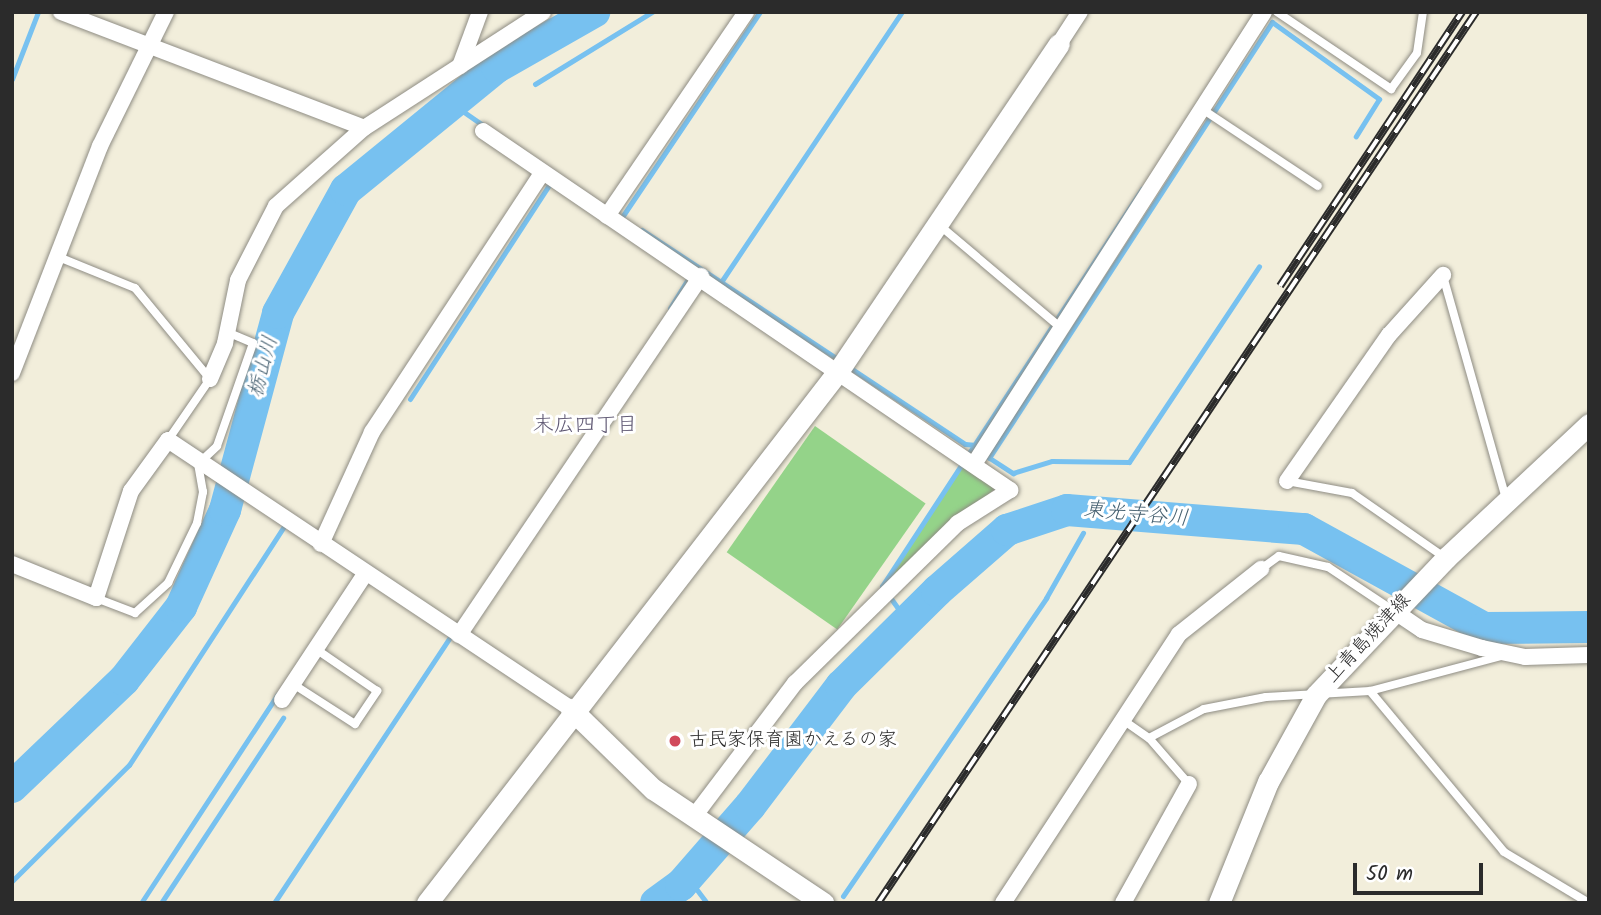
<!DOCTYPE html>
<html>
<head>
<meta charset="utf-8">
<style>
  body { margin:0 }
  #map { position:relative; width:1601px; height:915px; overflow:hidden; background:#f2eedb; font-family:Kalam,"Klee One",sans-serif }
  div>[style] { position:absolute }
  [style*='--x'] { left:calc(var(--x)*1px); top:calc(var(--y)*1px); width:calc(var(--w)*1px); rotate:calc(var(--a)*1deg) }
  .green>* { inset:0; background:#94d389; transform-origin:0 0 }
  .stream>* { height:5px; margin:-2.5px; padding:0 2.5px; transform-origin:2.5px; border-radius:2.5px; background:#77c1f0 }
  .river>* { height:32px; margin:-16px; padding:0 16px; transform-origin:16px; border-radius:16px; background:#77c1f0 }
  .roads { filter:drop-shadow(0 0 2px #8e8c83) drop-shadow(0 0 2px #8e8c83) }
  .lane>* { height:8px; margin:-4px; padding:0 4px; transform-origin:4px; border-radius:4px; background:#fff }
  .street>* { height:16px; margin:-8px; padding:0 8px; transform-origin:8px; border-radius:8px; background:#fff }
  .secondary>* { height:21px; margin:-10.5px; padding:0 10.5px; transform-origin:10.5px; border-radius:10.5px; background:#fff }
  .rail>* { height:8px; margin-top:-4px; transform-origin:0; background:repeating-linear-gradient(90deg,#fff 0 16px,#2b2b2b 0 32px); box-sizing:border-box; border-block:2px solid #2b2b2b }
  .dots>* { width:19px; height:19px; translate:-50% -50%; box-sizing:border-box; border:4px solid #fff; border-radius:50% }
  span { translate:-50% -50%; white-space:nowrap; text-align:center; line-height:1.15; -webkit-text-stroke:6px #fff; paint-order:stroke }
  .street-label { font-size:19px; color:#2b2b2b }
  .poi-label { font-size:19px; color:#2b2b2b }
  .left { translate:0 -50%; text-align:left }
  .water-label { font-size:21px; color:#466070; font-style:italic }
  .neighbourhood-label { font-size:21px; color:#5e5772 }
  .frame { position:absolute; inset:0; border:14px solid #2b2b2b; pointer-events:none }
  .scale { position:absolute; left:1353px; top:863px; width:130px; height:32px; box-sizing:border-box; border:4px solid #2b2b2b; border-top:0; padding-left:9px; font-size:21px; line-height:24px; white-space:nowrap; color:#2b2b2b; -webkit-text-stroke:5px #fff; paint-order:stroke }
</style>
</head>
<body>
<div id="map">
  <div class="green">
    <i style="left:815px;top:426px;width:135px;height:154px;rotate:35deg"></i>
    <i style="clip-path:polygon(962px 466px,997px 487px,888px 579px)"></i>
  </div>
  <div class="stream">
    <i style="--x:12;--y:79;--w:72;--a:-68.8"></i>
    <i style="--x:535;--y:84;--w:137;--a:-31.6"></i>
    <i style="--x:451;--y:103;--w:44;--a:34.8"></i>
    <i style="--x:622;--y:217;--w:247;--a:-56.1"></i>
    <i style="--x:642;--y:230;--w:238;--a:33.4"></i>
    <i style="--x:721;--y:282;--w:325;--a:-56.2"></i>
    <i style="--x:670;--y:308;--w:49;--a:-58.2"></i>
    <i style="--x:849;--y:367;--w:139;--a:33.6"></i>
    <i style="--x:965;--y:444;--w:11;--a:5"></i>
    <i style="--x:410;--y:399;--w:259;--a:-57"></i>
    <i style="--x:988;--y:457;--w:30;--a:33"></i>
    <i style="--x:1013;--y:473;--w:41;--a:-17.1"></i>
    <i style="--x:1052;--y:461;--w:77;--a:0.7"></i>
    <i style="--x:1129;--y:462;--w:235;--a:-56.4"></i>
    <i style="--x:989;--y:458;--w:520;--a:-57.01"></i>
    <i style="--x:1272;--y:22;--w:132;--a:35.7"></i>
    <i style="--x:1379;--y:99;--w:44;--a:121.9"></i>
    <i style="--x:907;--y:621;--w:43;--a:-125.5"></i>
    <i style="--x:882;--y:586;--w:475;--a:-56.8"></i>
    <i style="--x:688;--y:878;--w:31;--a:53"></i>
    <i style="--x:12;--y:881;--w:165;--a:-44.8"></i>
    <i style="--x:129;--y:765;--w:288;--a:-57"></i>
    <i style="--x:843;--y:896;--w:361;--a:-55.7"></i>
    <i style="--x:1046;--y:598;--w:75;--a:-60.4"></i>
    <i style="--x:141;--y:903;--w:249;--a:-56.8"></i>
    <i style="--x:161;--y:903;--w:222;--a:-56.6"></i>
    <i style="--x:274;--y:903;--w:324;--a:-56.5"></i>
  </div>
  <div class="river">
    <i style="--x:12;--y:787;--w:155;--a:-43.7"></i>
    <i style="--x:124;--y:680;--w:93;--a:-52"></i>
    <i style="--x:181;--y:607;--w:107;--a:-65.6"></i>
    <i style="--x:225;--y:510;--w:204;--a:-74.9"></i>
    <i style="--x:278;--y:313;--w:141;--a:-61.1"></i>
    <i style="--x:346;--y:190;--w:195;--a:-39.2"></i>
    <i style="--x:497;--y:67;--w:112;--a:-29.6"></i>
    <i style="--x:656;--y:903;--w:31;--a:-36"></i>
    <i style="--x:681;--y:885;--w:105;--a:-48.9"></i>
    <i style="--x:750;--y:806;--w:151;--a:-52.8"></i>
    <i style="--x:841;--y:686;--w:135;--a:-44.7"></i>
    <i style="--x:937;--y:591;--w:93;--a:-41.1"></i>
    <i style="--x:1007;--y:530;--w:63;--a:-18.4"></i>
    <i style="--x:1067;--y:510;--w:238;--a:4.6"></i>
    <i style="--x:1304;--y:529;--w:205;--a:28.8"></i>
    <i style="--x:1484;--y:628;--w:105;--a:-0.5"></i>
  </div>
  <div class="roads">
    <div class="lane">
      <i style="--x:1277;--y:12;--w:138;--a:34"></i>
      <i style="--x:1391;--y:89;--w:44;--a:-54.2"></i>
      <i style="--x:1417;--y:53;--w:41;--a:-81.7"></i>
      <i style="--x:1202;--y:109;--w:139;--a:33.6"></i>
      <i style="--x:938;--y:224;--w:161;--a:40.2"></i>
      <i style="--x:61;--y:258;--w:80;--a:22.1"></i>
      <i style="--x:135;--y:288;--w:118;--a:50.5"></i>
      <i style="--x:210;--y:379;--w:74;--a:124.5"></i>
      <i style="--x:1443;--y:276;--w:231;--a:74.2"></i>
      <i style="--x:1287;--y:481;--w:66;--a:10.5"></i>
      <i style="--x:1352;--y:493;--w:112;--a:34.8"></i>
      <i style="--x:1261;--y:569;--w:22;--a:-36"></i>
      <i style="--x:1279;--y:556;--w:50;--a:12.7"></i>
      <i style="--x:1328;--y:567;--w:79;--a:33.7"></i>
      <i style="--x:96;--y:598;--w:42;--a:21"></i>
      <i style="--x:135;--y:613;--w:45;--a:-42.3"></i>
      <i style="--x:168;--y:583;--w:67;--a:-64.2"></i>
      <i style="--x:197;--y:523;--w:32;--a:-79"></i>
      <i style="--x:203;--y:492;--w:28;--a:-100"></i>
      <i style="--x:198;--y:464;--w:26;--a:-43"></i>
      <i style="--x:217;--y:446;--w:109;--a:-70.7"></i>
      <i style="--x:253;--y:343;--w:28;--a:-157"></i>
      <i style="--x:293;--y:684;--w:74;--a:32.8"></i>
      <i style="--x:355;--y:724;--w:40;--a:-56"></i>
      <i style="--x:377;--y:691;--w:74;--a:-145.5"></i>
      <i style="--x:1370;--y:691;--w:209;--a:50.2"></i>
      <i style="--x:1504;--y:852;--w:99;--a:31"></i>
      <i style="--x:1123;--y:720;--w:32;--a:35"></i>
      <i style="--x:1149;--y:738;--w:61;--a:49"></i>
      <i style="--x:1149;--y:738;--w:62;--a:-27.8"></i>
      <i style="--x:1204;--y:709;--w:63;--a:-11"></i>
      <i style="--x:1266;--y:697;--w:104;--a:-3.3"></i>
      <i style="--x:1370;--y:691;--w:140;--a:-14.9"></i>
    </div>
    <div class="street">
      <i style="--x:61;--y:12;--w:324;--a:20.9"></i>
      <i style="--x:1059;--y:44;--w:38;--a:-57"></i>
      <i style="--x:460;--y:66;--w:58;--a:-69.7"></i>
      <i style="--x:483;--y:131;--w:638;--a:34.26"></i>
      <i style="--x:1010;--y:490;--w:62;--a:147.6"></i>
      <i style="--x:958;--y:523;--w:228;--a:135.5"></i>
      <i style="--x:795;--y:683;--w:169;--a:127.1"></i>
      <i style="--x:607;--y:216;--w:247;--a:-55.7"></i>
      <i style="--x:12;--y:373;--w:243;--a:-68.8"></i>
      <i style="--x:100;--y:146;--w:149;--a:-63.8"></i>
      <i style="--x:210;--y:379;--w:39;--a:-67"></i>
      <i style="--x:225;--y:343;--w:64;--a:-78.3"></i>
      <i style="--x:238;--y:280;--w:83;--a:-62.8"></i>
      <i style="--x:276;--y:206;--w:118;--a:-41.6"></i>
      <i style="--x:364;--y:128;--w:213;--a:-32.9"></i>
      <i style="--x:976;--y:461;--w:533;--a:-57.32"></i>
      <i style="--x:1287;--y:481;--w:178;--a:-55.1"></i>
      <i style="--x:1389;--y:335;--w:81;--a:-48"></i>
      <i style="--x:321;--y:544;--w:123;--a:-65.5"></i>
      <i style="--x:372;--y:432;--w:310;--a:-56.7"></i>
      <i style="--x:12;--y:564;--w:91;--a:22"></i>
      <i style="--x:96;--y:598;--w:113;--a:-71.9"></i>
      <i style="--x:131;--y:491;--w:63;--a:-54"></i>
      <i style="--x:168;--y:440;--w:485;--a:33.7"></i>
      <i style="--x:1394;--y:611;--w:34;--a:34"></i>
      <i style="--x:1422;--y:630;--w:63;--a:16.7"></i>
      <i style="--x:1482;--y:648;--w:44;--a:11.8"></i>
      <i style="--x:1525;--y:657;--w:64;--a:-1.8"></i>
      <i style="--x:459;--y:635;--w:433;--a:-56"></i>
      <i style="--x:282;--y:700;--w:151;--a:-56.6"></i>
      <i style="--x:1003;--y:903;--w:321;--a:-56.8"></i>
      <i style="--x:1179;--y:634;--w:105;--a:-38.4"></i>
      <i style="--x:1123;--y:903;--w:136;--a:-61"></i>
    </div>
    <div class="secondary">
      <i style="--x:571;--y:709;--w:115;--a:44.3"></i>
      <i style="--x:653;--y:789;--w:205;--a:33.8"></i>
      <i style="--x:427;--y:903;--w:674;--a:-52.3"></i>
      <i style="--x:839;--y:370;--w:393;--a:-56"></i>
      <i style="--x:1219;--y:903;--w:131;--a:-68"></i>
      <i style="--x:1268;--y:782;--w:99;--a:-61.1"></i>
      <i style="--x:1316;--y:695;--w:189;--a:-46.5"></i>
      <i style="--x:1446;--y:558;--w:196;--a:-43.1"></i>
    </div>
  </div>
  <div class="rail">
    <i style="--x:1280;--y:286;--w:329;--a:-56.4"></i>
    <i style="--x:878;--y:903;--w:1073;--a:-56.13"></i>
  </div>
  <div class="dots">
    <i style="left:675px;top:741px;background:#d1495b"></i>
  </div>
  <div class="street-label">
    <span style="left:1369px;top:639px;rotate:-47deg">上青島焼津線</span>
  </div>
  <div class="poi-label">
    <span class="left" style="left:689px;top:741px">古民家保育園かえるの家</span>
  </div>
  <div class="water-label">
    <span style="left:264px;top:367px;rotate:-75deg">栃山川</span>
    <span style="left:1136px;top:515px;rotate:5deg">東光寺谷川</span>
  </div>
  <div class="neighbourhood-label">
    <span style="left:585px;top:426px">末広四丁目</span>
  </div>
  <div class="frame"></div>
  <div class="scale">50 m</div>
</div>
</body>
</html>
